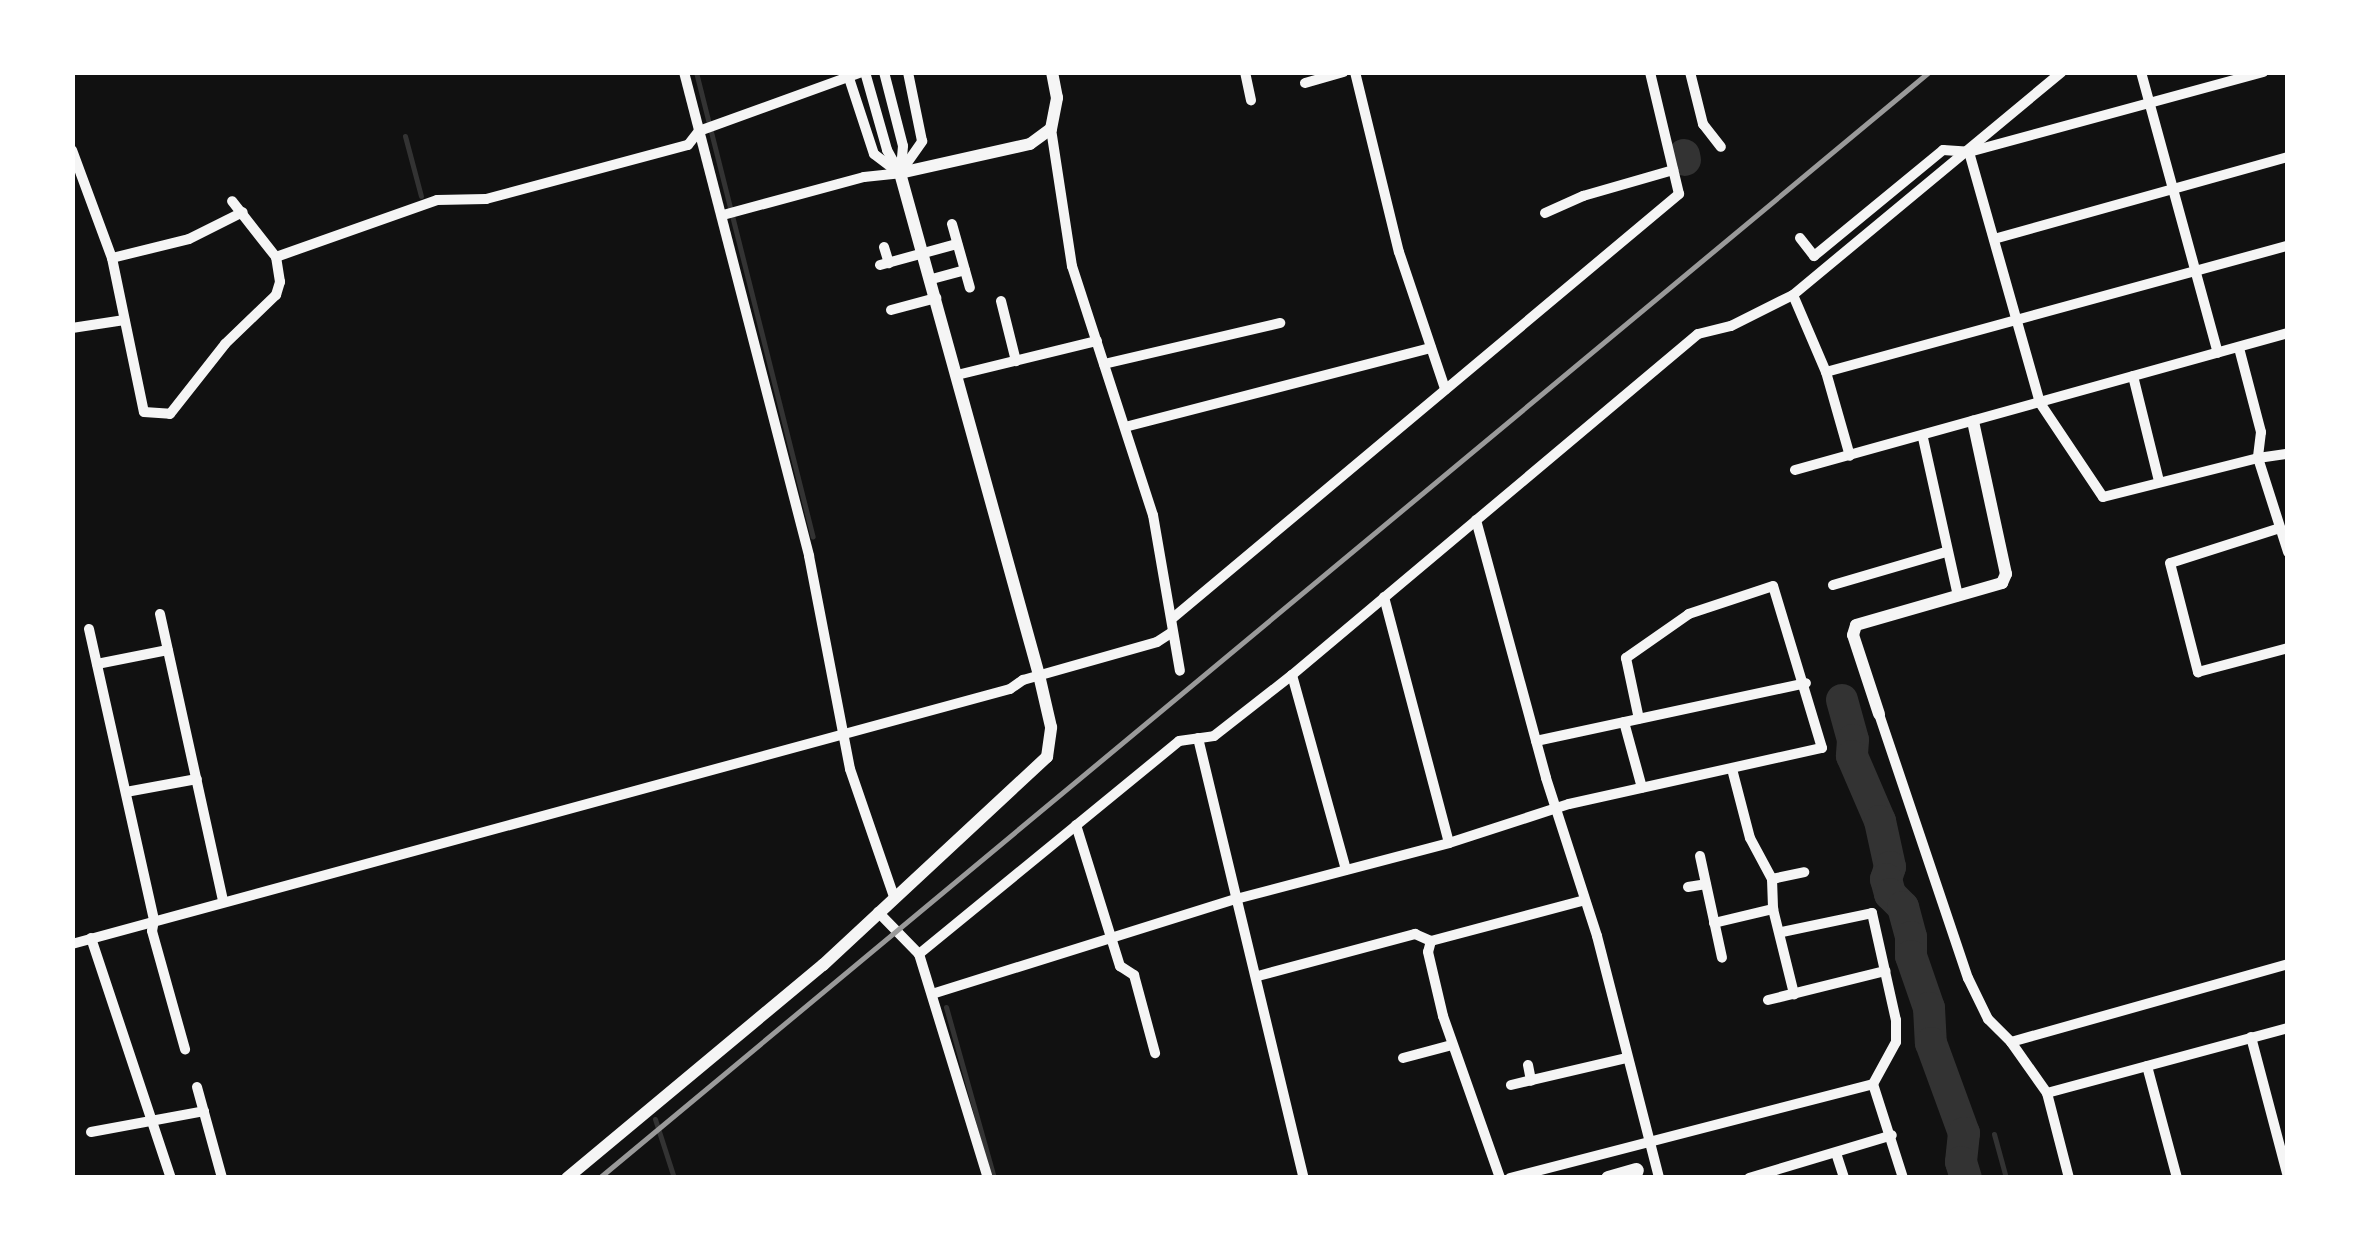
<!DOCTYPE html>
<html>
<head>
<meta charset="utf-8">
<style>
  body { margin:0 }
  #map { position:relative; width:2360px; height:1250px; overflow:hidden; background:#111; font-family:"Archivo Narrow",sans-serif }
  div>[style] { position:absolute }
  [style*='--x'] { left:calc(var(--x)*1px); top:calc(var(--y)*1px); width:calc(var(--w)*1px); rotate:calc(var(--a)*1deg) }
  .stream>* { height:5px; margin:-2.5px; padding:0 2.5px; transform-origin:2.5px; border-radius:2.5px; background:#333 }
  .river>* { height:32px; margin:-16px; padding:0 16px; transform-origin:16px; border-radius:16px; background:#333 }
  .minor>* { height:10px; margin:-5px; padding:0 5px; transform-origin:5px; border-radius:5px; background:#f5f5f5 }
  .tertiary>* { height:12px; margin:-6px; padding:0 6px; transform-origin:6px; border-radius:6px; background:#f5f5f5 }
  .primary>* { height:15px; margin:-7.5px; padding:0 7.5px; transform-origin:7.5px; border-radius:7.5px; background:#f5f5f5 }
  .rail>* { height:5px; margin:-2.5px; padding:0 2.5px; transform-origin:2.5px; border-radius:2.5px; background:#9a9a9a }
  span { translate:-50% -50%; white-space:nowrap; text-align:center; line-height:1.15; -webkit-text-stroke:8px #fff; paint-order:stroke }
  .frame { position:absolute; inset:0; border:75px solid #fff; pointer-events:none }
</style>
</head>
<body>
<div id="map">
  <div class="stream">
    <i style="--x:696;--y:72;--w:479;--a:75.9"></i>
    <i style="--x:405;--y:136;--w:62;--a:75.1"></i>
    <i style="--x:946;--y:1007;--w:178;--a:74.3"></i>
    <i style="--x:655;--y:1119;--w:62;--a:72.1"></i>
    <i style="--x:1994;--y:1134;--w:46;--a:74.7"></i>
  </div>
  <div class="river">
    <i style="--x:1684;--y:155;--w:5;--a:79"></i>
    <i style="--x:1842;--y:700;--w:41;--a:74.6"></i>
    <i style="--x:1853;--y:740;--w:16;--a:94"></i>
    <i style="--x:1852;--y:756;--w:71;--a:66.7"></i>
    <i style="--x:1880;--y:821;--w:47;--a:77.7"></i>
    <i style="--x:1890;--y:867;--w:13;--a:108"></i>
    <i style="--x:1886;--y:879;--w:16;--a:75"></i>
    <i style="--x:1890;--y:894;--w:18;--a:45"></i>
    <i style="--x:1903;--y:907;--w:31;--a:75"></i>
    <i style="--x:1911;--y:937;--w:19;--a:90"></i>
    <i style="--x:1911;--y:956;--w:55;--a:70.9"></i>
    <i style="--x:1929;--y:1008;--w:35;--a:87"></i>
    <i style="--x:1931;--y:1043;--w:96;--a:69.9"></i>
    <i style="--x:1964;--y:1133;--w:29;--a:96"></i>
    <i style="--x:1961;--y:1162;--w:17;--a:73"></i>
  </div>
  <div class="minor">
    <i style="--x:684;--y:72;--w:500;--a:75.5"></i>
    <i style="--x:809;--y:556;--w:217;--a:79.1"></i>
    <i style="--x:850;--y:769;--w:135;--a:71"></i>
    <i style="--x:847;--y:72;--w:86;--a:71.8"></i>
    <i style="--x:874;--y:154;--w:31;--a:37"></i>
    <i style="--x:865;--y:72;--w:81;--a:74.2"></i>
    <i style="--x:887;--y:150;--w:21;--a:61"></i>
    <i style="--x:884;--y:72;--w:76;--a:75.6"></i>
    <i style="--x:903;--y:146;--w:21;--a:95"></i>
    <i style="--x:1245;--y:72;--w:29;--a:78"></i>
    <i style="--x:1355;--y:72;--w:185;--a:76.3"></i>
    <i style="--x:1399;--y:252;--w:145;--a:71.4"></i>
    <i style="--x:1690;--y:72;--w:54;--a:76"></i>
    <i style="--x:1703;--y:124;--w:29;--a:52"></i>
    <i style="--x:2141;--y:72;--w:291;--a:74.7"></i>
    <i style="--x:1305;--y:83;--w:40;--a:-16"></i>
    <i style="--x:1051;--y:129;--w:139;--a:81.3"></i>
    <i style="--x:1072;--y:266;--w:262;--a:72"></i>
    <i style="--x:1153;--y:515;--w:158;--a:80.2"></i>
    <i style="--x:72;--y:150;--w:115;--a:69.7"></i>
    <i style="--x:112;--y:258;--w:157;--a:78.3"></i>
    <i style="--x:144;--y:412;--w:26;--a:4"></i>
    <i style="--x:170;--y:414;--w:89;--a:-51.8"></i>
    <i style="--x:225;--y:344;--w:71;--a:-43.9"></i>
    <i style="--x:276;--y:295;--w:14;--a:-73"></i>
    <i style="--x:280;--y:282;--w:25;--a:-99"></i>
    <i style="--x:276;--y:257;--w:71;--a:-128.2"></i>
    <i style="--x:1969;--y:152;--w:261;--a:74.2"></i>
    <i style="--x:2040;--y:403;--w:113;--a:56.2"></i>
    <i style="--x:2103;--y:497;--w:160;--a:-14.1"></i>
    <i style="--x:2258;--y:458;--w:99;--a:72.3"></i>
    <i style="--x:1545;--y:213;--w:42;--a:-24.1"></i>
    <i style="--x:1583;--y:196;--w:94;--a:-16.1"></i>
    <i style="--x:723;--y:215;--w:146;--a:-15.1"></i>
    <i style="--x:864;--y:177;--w:36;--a:-6"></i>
    <i style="--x:900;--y:173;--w:39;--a:-55"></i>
    <i style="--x:922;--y:141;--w:70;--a:-101.5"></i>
    <i style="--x:952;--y:224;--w:66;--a:74.3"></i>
    <i style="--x:1800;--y:238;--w:23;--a:52"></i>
    <i style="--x:1814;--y:256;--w:167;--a:-39.4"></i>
    <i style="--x:1943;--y:150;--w:26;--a:4"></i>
    <i style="--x:1969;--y:152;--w:305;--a:-15.2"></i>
    <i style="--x:1994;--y:239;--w:305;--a:-15.6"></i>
    <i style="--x:884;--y:247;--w:17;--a:73"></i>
    <i style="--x:276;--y:257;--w:171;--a:-19.5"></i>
    <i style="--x:437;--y:200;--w:49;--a:-1.2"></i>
    <i style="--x:486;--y:199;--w:209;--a:-15"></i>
    <i style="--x:688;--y:145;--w:18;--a:-52"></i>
    <i style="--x:699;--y:131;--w:173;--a:-19.9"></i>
    <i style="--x:112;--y:258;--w:79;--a:-13.9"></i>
    <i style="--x:189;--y:239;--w:60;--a:-26.6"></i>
    <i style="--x:880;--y:265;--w:80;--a:-15.3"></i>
    <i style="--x:932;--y:279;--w:34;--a:-15"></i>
    <i style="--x:1793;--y:295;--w:84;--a:66.8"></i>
    <i style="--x:1826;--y:372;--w:87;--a:74.1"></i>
    <i style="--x:1001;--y:301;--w:62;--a:76"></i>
    <i style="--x:891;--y:310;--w:47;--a:-14.9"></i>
    <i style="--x:72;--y:328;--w:53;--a:-8.7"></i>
    <i style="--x:2239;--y:348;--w:87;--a:75.3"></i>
    <i style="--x:2261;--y:432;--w:26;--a:97"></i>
    <i style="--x:2258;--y:458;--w:30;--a:-8"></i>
    <i style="--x:1104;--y:364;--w:181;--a:-13.1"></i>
    <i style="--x:1826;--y:372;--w:479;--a:-15.3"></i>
    <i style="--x:957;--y:375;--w:144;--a:-13.7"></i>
    <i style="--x:2133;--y:376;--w:108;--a:76.1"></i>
    <i style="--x:1125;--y:427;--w:316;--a:-14.5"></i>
    <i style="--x:1923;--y:438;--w:162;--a:77.5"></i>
    <i style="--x:1795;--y:470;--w:512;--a:-15.53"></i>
    <i style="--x:1476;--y:520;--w:267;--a:74.8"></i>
    <i style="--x:1546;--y:778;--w:166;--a:72.1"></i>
    <i style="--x:1597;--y:936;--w:250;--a:75.6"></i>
    <i style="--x:2280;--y:528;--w:115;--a:162.3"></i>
    <i style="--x:2170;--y:563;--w:113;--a:75.6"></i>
    <i style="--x:2198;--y:672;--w:93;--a:-14.9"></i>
    <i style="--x:1833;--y:585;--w:118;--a:-16.3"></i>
    <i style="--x:1384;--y:597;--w:254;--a:75.2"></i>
    <i style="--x:160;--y:614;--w:294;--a:77.6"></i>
    <i style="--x:1174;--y:617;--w:659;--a:-39.95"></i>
    <i style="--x:1679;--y:194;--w:125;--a:-103.4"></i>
    <i style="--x:89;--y:629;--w:298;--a:77.4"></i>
    <i style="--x:154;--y:920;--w:11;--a:100"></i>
    <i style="--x:152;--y:931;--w:123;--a:74.4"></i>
    <i style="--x:97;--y:664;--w:72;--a:-11.2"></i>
    <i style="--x:1292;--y:675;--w:202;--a:74.5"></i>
    <i style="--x:1879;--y:714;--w:279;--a:71.4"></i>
    <i style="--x:1968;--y:978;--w:46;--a:64"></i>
    <i style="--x:1988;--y:1019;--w:33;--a:45"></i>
    <i style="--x:2011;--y:1042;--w:62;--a:54.8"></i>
    <i style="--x:2047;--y:1093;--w:88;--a:75.5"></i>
    <i style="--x:1624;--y:722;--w:68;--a:74.7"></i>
    <i style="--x:1198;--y:738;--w:453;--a:76.5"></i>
    <i style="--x:1536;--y:741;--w:276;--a:-12.1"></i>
    <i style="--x:1732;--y:769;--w:71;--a:75.4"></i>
    <i style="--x:1750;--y:838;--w:47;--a:61.8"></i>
    <i style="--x:1772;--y:879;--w:30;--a:88"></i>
    <i style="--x:1773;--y:909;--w:88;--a:76.1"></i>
    <i style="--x:126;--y:792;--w:72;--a:-10.4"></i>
    <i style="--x:1076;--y:825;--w:148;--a:72.7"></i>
    <i style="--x:1120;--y:966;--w:17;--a:33"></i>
    <i style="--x:1134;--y:975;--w:81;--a:74.9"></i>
    <i style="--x:1700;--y:856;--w:104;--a:77.8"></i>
    <i style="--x:1772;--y:879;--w:33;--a:-12"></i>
    <i style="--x:1688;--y:887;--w:18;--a:-9"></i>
    <i style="--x:878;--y:912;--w:59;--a:45.7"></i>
    <i style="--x:919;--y:954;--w:234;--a:72.9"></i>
    <i style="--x:1714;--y:923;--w:61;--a:-13.3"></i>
    <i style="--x:1782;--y:932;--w:92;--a:-11.9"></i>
    <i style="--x:1872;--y:913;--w:110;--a:77.4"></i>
    <i style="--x:1896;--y:1020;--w:22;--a:90"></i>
    <i style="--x:1896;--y:1042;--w:48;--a:118.7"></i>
    <i style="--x:91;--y:938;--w:253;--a:71.6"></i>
    <i style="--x:1431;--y:941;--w:11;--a:105"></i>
    <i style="--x:1428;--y:952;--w:66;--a:76.8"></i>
    <i style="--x:1443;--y:1016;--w:172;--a:70.6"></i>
    <i style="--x:72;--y:944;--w:972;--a:-15.21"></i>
    <i style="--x:1010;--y:689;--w:16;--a:-35"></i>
    <i style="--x:1023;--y:680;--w:139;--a:-15.8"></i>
    <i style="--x:1157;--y:642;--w:17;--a:-33"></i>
    <i style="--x:919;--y:954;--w:336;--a:-39.3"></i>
    <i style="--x:1179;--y:741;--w:35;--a:-8"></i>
    <i style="--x:1214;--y:736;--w:99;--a:-38"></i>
    <i style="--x:1292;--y:675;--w:530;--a:-40.03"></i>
    <i style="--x:1698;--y:334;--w:34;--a:-14"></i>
    <i style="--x:1731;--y:326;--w:69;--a:-26.6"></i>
    <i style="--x:1793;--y:295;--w:349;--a:-39.7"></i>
    <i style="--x:1258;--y:976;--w:163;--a:-15"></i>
    <i style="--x:1415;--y:934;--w:17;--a:24"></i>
    <i style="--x:1431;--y:941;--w:159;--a:-14.9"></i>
    <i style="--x:932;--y:994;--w:318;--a:-17.4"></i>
    <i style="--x:1236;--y:899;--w:220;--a:-14.7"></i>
    <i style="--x:1449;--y:843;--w:126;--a:-18"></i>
    <i style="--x:1569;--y:804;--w:259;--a:-12.5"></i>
    <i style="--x:1822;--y:748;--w:169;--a:-106.8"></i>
    <i style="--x:1773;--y:586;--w:89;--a:161.6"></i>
    <i style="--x:1689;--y:614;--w:77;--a:145.1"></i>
    <i style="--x:1626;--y:658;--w:62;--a:78"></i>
    <i style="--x:1768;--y:1000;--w:121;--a:-13.9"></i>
    <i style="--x:2251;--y:1037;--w:145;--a:75.2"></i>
    <i style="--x:2011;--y:1042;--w:288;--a:-15.7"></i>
    <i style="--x:1403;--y:1058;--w:51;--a:-14.9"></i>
    <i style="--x:1528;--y:1065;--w:16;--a:79"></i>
    <i style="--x:2147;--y:1066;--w:116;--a:75"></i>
    <i style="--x:1873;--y:1084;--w:99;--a:72.3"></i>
    <i style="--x:1511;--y:1085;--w:118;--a:-13.2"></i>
    <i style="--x:197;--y:1087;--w:94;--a:74.6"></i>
    <i style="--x:2047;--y:1093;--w:250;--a:-15.1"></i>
    <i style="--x:91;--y:1132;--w:115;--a:-10.5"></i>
    <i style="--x:1836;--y:1153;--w:26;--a:72"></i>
    <i style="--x:1510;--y:1178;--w:375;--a:-14.5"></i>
    <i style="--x:1749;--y:1178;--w:149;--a:-16.7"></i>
  </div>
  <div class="tertiary">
    <i style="--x:1879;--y:714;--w:83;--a:-108.2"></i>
    <i style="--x:1853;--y:635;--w:10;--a:-73"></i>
    <i style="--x:1856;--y:625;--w:152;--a:-16"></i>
    <i style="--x:2002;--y:583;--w:10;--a:-66"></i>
    <i style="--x:2006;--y:574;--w:156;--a:-102.2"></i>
    <i style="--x:567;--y:1178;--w:333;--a:-39.8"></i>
    <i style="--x:823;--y:965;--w:306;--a:-42.9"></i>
    <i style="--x:1047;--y:757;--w:30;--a:-82"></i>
    <i style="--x:1051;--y:727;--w:53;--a:-103"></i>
    <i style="--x:1039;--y:675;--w:521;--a:-105.48"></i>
    <i style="--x:900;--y:173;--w:133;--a:-12.6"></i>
    <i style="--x:1030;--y:144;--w:26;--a:-36"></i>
    <i style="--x:1051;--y:129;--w:32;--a:-79"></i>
    <i style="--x:1057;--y:98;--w:26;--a:-101"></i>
  </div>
  <div class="primary">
    <i style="--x:1608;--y:1178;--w:29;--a:-16"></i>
  </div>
  <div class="rail">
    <i style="--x:599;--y:1178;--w:1730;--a:-39.75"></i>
  </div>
  <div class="frame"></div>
</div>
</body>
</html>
